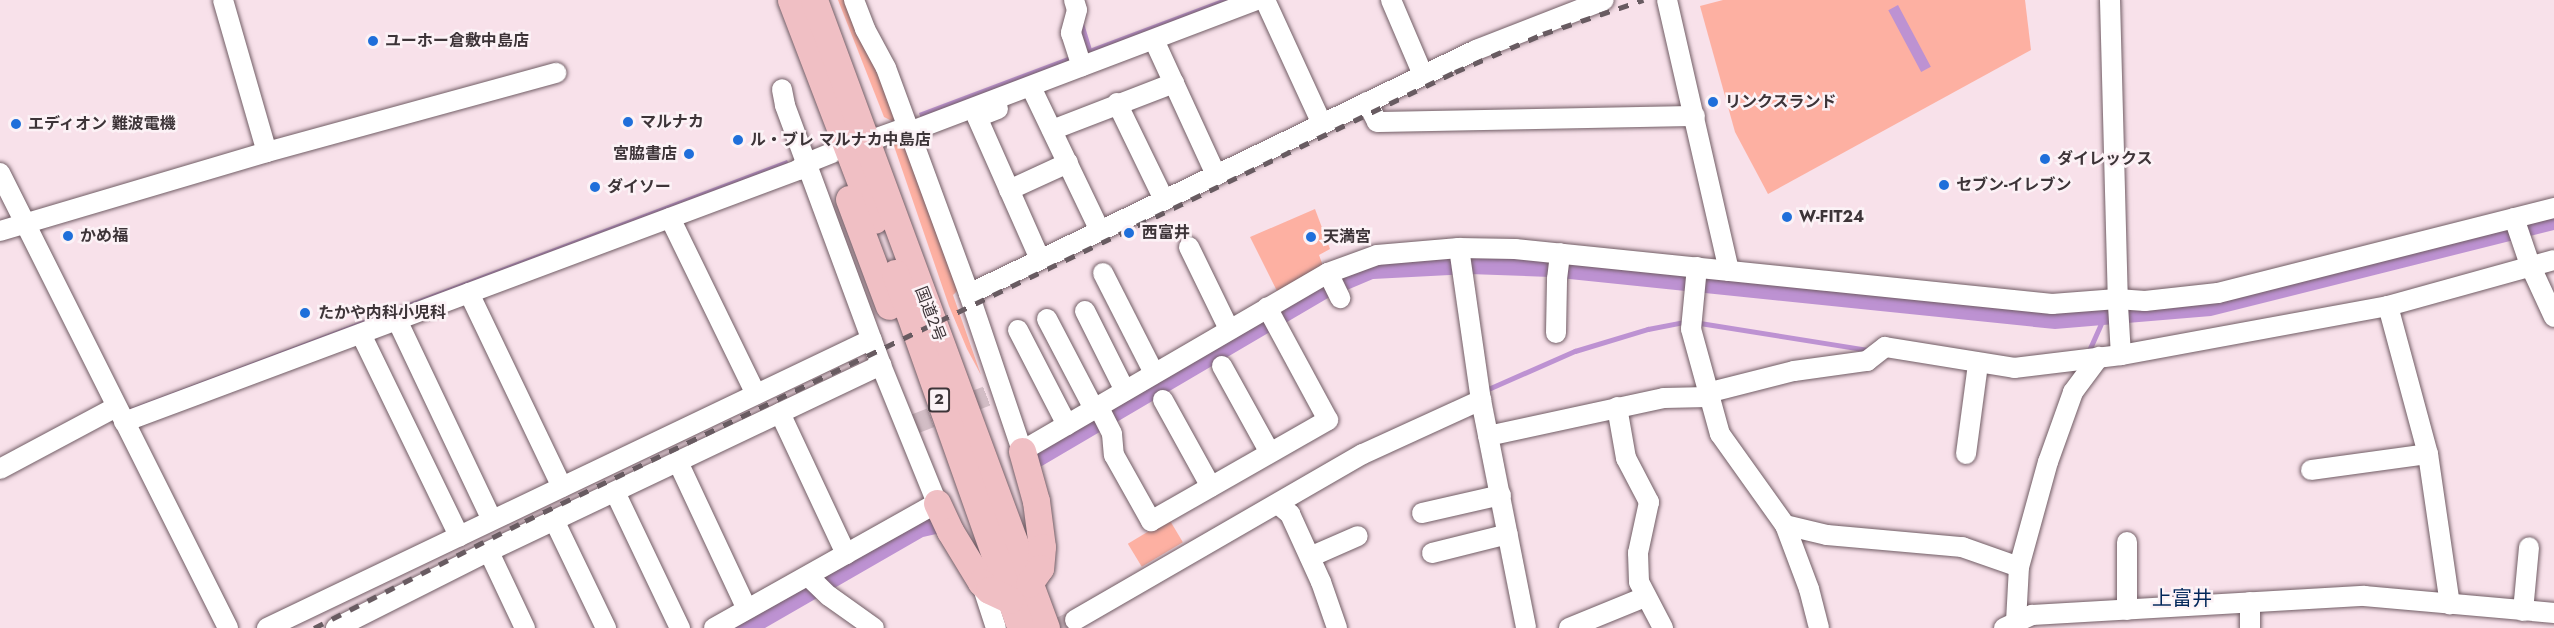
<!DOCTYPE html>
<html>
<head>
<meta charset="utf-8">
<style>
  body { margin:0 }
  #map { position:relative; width:2554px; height:628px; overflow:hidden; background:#f8e1ea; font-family:Jost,"Noto Sans JP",sans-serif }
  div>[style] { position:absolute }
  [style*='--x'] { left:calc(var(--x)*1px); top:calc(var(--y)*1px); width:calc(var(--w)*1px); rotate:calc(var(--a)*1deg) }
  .green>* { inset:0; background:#fdb0a2; transform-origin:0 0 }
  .water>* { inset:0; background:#bd92d2; transform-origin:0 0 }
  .stream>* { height:4.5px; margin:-2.25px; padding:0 2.25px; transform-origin:2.25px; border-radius:2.25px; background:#bd92d2 }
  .minor-tunnel>* { height:20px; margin-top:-10px; transform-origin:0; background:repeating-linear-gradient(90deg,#d3bec6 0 20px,transparent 0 30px) }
  .roads { filter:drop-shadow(0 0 2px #715d65) drop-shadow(0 0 2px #715d65) }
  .minor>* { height:20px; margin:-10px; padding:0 10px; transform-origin:10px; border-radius:10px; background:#fff }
  .highway>* { height:27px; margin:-13.5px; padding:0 13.5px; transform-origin:13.5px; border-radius:13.5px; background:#f0bfc4 }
  .rail>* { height:4.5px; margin-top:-2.25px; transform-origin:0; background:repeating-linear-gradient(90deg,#685b61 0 10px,transparent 0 20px) }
  .dots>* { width:16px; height:16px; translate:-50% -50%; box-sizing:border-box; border:3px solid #fcf2f6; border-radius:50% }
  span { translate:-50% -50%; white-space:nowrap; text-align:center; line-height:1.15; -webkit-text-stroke:5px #fcf2f6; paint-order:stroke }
  .shield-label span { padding:2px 4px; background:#fcf2f6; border:2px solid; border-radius:4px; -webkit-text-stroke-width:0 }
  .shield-label { font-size:15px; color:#3d3438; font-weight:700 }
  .poi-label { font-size:16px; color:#3d3438; font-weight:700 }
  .left { translate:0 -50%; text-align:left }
  .right { translate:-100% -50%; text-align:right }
  .street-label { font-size:16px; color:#3d3438 }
  .quarter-label { font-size:20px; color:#02275a }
</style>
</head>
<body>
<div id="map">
  <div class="green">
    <i style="clip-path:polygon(838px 0,846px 0,867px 44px,895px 118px,892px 121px,884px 117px)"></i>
    <i style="clip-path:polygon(1723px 0,2025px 0,2031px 50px,1768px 194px,1735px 132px,1700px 6px)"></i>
    <i style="clip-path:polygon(903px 139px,958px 290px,953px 295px,981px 375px,967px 349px,949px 306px,894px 146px,895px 141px)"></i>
    <i style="clip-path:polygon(1315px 209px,1330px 249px,1319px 255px,1323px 266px,1277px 291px,1250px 237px)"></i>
    <i style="left:1169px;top:519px;width:27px;height:48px;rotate:59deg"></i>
  </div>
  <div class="water">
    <i style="clip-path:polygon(1220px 0,1249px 0,923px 124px,919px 113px)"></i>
    <i style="left:1898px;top:5px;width:70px;height:11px;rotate:62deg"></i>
    <i style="clip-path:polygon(787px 160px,790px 167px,107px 421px,105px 418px)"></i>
    <i style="clip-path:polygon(2554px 216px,2554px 230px,2211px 316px,2055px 329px,1550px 277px,1469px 274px,1373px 279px,1328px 298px,1035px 470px,1035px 451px,1324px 282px,1368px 265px,1471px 257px,1549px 259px,2120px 306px)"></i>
    <i style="clip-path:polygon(933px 514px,945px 532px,923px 537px,765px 628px,733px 628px)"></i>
  </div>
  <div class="stream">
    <i style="--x:1081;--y:22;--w:31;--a:73"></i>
    <i style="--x:1700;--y:323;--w:171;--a:9.1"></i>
    <i style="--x:2088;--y:353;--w:36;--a:-66"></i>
    <i style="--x:1486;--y:390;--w:97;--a:-23.7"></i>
    <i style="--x:1575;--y:351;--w:76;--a:-16.8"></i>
    <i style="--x:1648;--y:329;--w:37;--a:-11"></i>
  </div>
  <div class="minor-tunnel">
    <i style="--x:912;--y:425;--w:91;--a:-21.2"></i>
    <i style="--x:1058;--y:628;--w:19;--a:-25"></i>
  </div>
  <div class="roads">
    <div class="minor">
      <i style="--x:223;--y:0;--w:158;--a:73.9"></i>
      <i style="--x:854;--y:0;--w:31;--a:69"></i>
      <i style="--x:865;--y:29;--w:44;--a:61.7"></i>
      <i style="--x:886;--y:68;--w:241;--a:69.8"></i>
      <i style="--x:969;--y:294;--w:166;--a:71.3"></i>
      <i style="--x:1022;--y:451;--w:354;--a:-30.2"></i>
      <i style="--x:1328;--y:273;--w:52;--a:-20.2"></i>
      <i style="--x:1377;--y:255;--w:82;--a:-4.9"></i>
      <i style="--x:1459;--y:248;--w:56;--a:1"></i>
      <i style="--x:1515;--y:249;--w:540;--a:5.85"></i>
      <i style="--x:2052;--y:304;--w:65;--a:-4.4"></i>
      <i style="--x:2117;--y:299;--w:28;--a:4"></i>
      <i style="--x:2145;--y:301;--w:73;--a:-6.3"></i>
      <i style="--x:2218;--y:293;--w:347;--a:-14.2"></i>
      <i style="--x:1074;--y:0;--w:10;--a:73"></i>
      <i style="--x:1077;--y:10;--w:24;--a:105"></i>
      <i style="--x:1071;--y:33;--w:35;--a:72"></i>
      <i style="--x:1265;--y:0;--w:136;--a:65.3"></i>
      <i style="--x:1391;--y:0;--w:82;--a:66.9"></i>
      <i style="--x:1667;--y:0;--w:278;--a:77.1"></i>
      <i style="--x:2110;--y:0;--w:305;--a:88.5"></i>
      <i style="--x:2118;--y:305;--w:50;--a:86.6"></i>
      <i style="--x:1154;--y:40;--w:149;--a:65.3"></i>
      <i style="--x:1031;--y:87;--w:160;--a:64.4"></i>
      <i style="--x:1367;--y:102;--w:22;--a:63"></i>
      <i style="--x:1377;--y:122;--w:318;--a:-1.1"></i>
      <i style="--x:1117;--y:103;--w:108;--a:64.1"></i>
      <i style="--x:998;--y:109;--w:22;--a:159"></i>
      <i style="--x:977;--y:117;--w:155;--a:66.1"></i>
      <i style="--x:1052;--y:130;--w:131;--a:-21.1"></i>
      <i style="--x:909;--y:132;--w:372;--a:-20.8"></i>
      <i style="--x:880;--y:137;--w:29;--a:-20"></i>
      <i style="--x:0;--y:173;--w:509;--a:63.38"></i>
      <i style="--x:1009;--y:190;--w:65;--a:-24.6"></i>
      <i style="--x:670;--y:218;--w:196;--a:64"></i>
      <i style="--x:2514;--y:218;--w:50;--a:71.2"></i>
      <i style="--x:2530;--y:265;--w:57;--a:65.2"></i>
      <i style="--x:0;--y:231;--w:278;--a:-16.5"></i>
      <i style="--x:267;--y:152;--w:300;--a:-15.3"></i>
      <i style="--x:1189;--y:247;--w:91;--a:64"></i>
      <i style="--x:1459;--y:248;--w:154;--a:81.8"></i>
      <i style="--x:1481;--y:400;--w:232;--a:78.8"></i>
      <i style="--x:1697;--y:267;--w:62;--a:95.5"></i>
      <i style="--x:1691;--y:329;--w:109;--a:74.6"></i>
      <i style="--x:1720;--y:434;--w:112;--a:54.5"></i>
      <i style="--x:1785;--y:525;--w:68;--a:69.4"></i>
      <i style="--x:1809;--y:589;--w:40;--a:75.6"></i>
      <i style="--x:1103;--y:273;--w:112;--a:63"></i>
      <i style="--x:1328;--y:273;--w:28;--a:64"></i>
      <i style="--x:469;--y:293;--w:215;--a:64.4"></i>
      <i style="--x:969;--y:294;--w:563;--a:-25.7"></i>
      <i style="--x:1476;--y:50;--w:137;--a:-21.3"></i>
      <i style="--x:2388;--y:306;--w:153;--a:74.9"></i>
      <i style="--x:2428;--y:454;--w:152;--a:81.7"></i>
      <i style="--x:1085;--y:311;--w:89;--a:63.4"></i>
      <i style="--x:1047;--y:319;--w:102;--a:62.4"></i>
      <i style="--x:397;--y:320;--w:221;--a:64.6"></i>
      <i style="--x:1018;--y:330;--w:107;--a:62.7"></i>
      <i style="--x:1556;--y:333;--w:54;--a:-88.9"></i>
      <i style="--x:1557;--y:279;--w:26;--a:-83"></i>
      <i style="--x:361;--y:334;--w:225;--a:64.1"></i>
      <i style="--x:1222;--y:366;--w:99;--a:61.1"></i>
      <i style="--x:1707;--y:393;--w:90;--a:-14.2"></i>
      <i style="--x:1794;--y:371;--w:74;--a:-7.8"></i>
      <i style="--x:1867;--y:361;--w:23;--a:-38"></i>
      <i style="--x:1885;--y:347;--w:131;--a:9.2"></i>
      <i style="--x:2014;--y:368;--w:108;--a:-6.9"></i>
      <i style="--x:2121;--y:355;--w:271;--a:-10.4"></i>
      <i style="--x:2388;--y:306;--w:172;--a:-15.5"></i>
      <i style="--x:1163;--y:400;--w:99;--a:61.1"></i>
      <i style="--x:1098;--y:406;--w:31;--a:63"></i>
      <i style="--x:1112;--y:434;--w:21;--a:85"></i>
      <i style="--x:1114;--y:455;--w:76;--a:60.7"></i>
      <i style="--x:1151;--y:521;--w:204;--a:-29.7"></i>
      <i style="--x:1328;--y:420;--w:128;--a:-118.4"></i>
      <i style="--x:1617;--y:407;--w:52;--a:80"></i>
      <i style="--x:1626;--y:458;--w:50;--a:62.4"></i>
      <i style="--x:1649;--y:502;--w:52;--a:102.2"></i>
      <i style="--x:1638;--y:553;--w:29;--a:88"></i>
      <i style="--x:1639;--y:582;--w:52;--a:62.4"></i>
      <i style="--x:780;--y:413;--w:156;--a:64.9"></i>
      <i style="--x:124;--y:422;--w:720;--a:-20.5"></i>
      <i style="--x:798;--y:170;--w:11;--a:-38"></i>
      <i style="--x:807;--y:163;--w:27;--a:-22"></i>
      <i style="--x:1488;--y:436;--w:180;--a:-12.2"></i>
      <i style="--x:1664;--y:398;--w:44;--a:-1.3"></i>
      <i style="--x:1966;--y:454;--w:91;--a:-82.4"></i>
      <i style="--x:678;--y:462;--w:162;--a:64.9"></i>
      <i style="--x:0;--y:469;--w:132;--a:-28.1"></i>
      <i style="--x:2311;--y:470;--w:118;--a:-7.8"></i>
      <i style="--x:615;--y:492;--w:151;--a:64.5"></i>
      <i style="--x:1278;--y:504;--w:16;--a:40"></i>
      <i style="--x:1290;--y:514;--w:75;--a:65.5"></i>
      <i style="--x:1321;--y:582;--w:49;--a:70.8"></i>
      <i style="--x:1422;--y:513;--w:81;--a:-12.8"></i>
      <i style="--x:554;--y:520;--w:120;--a:64.3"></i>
      <i style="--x:1785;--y:525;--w:43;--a:13.4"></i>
      <i style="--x:1827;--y:535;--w:136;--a:5.1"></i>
      <i style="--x:1962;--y:547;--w:60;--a:19.3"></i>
      <i style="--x:2127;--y:542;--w:68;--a:90"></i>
      <i style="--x:489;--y:552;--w:84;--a:64.7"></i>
      <i style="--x:1432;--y:553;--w:78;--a:-14"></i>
      <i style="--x:1310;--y:557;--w:52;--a:-23.6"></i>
      <i style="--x:808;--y:576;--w:29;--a:44"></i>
      <i style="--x:829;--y:596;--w:55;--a:35.4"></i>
      <i style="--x:981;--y:582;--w:48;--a:71.9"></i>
      <i style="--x:2250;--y:602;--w:26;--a:90"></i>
      <i style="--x:2523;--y:611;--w:64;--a:-84.6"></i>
      <i style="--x:1075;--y:620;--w:332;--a:-30"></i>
      <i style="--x:1363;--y:454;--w:130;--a:-24.6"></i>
      <i style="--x:2016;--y:622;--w:55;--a:-86.9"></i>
      <i style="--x:2019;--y:567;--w:109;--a:-74.6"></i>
      <i style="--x:2048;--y:462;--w:74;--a:-70.3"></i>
      <i style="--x:2073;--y:392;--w:44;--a:-53.4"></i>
      <i style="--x:267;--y:628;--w:670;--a:-25.53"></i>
      <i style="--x:336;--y:628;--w:165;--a:-26.7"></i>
      <i style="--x:483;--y:554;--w:441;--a:-25.4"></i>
      <i style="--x:714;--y:628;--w:256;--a:-29.3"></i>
      <i style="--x:937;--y:503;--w:149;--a:-112.1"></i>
      <i style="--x:881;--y:365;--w:277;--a:-110.3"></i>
      <i style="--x:785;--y:105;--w:16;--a:-101"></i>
      <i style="--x:1569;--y:628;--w:82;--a:-22.2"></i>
      <i style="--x:2004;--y:628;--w:31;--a:-25"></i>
      <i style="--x:2032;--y:615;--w:333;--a:-3.3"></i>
      <i style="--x:2364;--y:596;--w:191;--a:5.1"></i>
    </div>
    <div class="highway">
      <i style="--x:791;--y:0;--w:235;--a:69.1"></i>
      <i style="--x:814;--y:0;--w:669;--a:69.72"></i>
      <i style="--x:849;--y:199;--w:114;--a:69.5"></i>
      <i style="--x:895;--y:273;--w:377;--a:70.5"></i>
      <i style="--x:1022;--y:451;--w:52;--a:74.4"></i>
      <i style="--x:1036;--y:501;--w:46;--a:82.6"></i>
      <i style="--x:1042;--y:547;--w:21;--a:95"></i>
      <i style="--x:1040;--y:568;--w:19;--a:125"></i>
      <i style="--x:937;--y:503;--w:31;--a:65"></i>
      <i style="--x:950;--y:531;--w:60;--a:58.7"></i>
      <i style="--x:981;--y:582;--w:11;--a:45"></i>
      <i style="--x:989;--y:590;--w:23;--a:25"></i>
    </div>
  </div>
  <div class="rail">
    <i style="--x:314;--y:628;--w:237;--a:-26.9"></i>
    <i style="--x:525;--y:521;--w:1033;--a:-25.77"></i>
    <i style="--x:1455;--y:72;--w:96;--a:-23.4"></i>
    <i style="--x:1543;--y:34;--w:106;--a:-18.8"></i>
  </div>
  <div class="dots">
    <i style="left:373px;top:41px;background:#1f6fda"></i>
    <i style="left:1713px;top:102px;background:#1f6fda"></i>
    <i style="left:628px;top:122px;background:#1f6fda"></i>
    <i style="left:16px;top:124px;background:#1f6fda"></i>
    <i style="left:738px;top:140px;background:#1f6fda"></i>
    <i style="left:689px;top:154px;background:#1f6fda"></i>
    <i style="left:2045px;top:159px;background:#1f6fda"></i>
    <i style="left:1944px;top:185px;background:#1f6fda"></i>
    <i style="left:595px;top:187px;background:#1f6fda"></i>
    <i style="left:1787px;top:217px;background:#1f6fda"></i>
    <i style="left:1129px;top:233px;background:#1f6fda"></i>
    <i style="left:68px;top:236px;background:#1f6fda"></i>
    <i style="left:1311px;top:237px;background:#1f6fda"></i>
    <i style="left:305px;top:313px;background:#1f6fda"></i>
  </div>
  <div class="shield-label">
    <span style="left:939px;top:400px">2</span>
  </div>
  <div class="poi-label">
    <span class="left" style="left:385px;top:41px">ユーホー倉敷中島店</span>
    <span class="left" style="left:1725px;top:102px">リンクスランド</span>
    <span class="left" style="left:640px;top:122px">マルナカ</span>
    <span class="left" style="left:28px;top:124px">エディオン 難波電機</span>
    <span class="left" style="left:750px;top:140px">ル・ブレ マルナカ中島店</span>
    <span class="right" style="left:677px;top:154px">宮脇書店</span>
    <span class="left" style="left:2057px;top:159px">ダイレックス</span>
    <span class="left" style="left:1956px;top:185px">セブン-イレブン</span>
    <span class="left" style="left:607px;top:187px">ダイソー</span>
    <span class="left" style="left:1799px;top:217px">W-FIT24</span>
    <span class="left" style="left:1142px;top:233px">西富井</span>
    <span class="left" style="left:80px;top:236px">かめ福</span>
    <span class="left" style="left:1323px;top:237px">天満宮</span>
    <span class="left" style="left:318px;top:313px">たかや内科小児科</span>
  </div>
  <div class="street-label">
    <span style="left:930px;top:314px;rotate:69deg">国道2号</span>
  </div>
  <div class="quarter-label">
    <span style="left:2182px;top:598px">上富井</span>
  </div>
</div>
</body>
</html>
